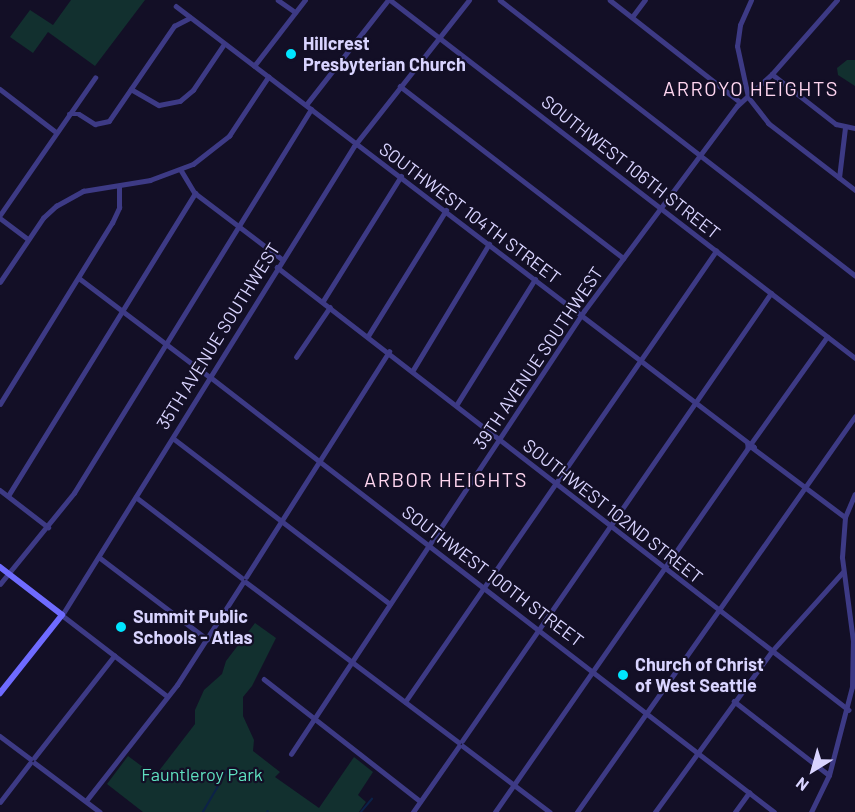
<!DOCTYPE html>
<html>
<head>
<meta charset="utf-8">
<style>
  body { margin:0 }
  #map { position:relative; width:855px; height:812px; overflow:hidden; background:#130f26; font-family:Barlow,sans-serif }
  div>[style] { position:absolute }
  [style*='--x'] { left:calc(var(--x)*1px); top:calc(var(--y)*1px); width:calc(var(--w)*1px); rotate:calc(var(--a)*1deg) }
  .green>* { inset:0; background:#12302f }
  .stream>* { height:1.5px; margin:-0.75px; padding:0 0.75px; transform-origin:0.75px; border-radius:0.75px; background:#0c2248 }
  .minor>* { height:4.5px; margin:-2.25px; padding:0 2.25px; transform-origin:2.25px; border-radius:2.25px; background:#3d3a85 }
  .tertiary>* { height:5px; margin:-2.5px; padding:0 2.5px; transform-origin:2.5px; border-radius:2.5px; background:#3d3a85 }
  .secondary>* { height:6px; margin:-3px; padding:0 3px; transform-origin:3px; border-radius:3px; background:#6f6bff }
  .dots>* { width:16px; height:16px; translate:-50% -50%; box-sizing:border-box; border:3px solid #130f26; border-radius:50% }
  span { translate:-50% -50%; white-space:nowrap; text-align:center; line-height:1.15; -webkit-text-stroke:4.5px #130f26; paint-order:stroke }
  .poi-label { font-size:18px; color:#d9d4ff; font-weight:700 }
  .left { translate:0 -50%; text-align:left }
  .street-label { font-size:18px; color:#d9d4ff }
  .park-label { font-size:18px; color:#5fe0c0 }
  .neighbourhood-label { font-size:20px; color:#ffd6f0; letter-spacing:1.5px }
  .north { position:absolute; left:783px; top:740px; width:60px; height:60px; -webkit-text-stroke:4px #130f26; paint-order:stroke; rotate:217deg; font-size:16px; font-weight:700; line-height:24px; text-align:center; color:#d9d4ff }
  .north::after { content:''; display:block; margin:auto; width:21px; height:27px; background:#d9d4ff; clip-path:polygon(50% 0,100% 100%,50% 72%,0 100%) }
</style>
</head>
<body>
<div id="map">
  <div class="green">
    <i style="clip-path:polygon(71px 0,145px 0,95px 66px,48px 32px,33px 53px,10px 37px,30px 10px,53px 25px)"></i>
    <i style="clip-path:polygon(847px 60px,855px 60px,855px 86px,838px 75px,837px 68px)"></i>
    <i style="clip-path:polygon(255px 623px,276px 638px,252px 686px,243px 697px,243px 716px,254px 740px,253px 751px,280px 772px,275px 777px,319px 808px,354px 757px,373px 772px,358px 795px,366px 802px,359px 812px,143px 812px,107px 784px,128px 756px,155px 776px,195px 724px,195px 710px,204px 690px,222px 674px,226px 661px)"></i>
  </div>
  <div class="stream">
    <i style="--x:268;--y:811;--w:1;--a:90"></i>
    <i style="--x:203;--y:812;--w:48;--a:-59.7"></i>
    <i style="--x:361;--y:812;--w:17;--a:-50"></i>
  </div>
  <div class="minor">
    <i style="--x:278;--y:0;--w:21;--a:35"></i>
    <i style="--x:500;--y:0;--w:449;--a:37.8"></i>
    <i style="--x:610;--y:0;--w:165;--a:38.1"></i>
    <i style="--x:176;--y:6;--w:727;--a:37.34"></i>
    <i style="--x:754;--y:447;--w:6;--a:171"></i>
    <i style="--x:748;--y:448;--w:5;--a:-101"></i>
    <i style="--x:632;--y:17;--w:21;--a:-53"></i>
    <i style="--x:254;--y:66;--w:83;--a:-52.3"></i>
    <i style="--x:772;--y:74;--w:81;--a:38"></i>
    <i style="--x:836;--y:124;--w:19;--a:12"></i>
    <i style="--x:400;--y:86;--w:282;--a:37.6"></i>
    <i style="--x:0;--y:89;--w:71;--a:37.5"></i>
    <i style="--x:131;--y:89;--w:32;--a:30"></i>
    <i style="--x:159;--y:105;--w:21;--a:-11"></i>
    <i style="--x:180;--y:101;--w:17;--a:-40"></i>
    <i style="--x:193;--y:90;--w:55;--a:-56"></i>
    <i style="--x:306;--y:105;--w:133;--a:-52"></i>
    <i style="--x:69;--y:114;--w:10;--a:0"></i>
    <i style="--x:79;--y:114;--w:19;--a:32"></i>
    <i style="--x:95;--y:124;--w:14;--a:-12"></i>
    <i style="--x:109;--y:121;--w:115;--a:-55.6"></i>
    <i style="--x:174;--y:26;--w:18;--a:-27"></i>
    <i style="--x:181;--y:170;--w:27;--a:59"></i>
    <i style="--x:195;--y:193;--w:109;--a:37.2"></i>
    <i style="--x:839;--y:178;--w:50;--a:-83.2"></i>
    <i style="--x:0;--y:215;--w:167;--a:-55.3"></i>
    <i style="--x:0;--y:218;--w:35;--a:37"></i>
    <i style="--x:277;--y:267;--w:723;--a:37.76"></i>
    <i style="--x:79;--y:278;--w:164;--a:37.1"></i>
    <i style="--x:0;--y:282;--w:77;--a:-56.1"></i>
    <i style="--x:43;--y:218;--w:18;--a:-43"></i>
    <i style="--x:56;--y:206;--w:31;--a:-29"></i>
    <i style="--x:83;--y:191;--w:68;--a:-9.3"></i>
    <i style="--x:150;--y:180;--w:46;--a:-20.4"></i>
    <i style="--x:193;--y:164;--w:46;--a:-37.9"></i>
    <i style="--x:229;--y:136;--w:71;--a:-56.5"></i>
    <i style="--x:323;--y:301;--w:147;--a:-58"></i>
    <i style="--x:368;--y:336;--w:148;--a:-58.2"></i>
    <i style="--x:296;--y:357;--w:60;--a:-55.8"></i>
    <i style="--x:413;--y:370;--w:147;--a:-58.9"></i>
    <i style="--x:0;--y:404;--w:213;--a:-58.3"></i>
    <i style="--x:112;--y:223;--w:17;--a:-65"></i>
    <i style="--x:119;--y:208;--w:21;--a:-90"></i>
    <i style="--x:457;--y:404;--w:147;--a:-58"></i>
    <i style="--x:173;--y:438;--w:273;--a:37.4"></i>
    <i style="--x:752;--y:442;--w:129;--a:-54.5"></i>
    <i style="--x:753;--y:448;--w:115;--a:36.9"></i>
    <i style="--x:0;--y:490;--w:61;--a:37.6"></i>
    <i style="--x:8;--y:496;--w:356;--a:-58.3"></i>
    <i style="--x:136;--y:497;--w:133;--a:37.4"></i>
    <i style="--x:99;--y:557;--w:136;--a:37.2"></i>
    <i style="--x:246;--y:577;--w:267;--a:-57.6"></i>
    <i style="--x:246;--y:582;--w:266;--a:37"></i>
    <i style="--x:0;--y:584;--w:117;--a:-50.9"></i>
    <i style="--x:74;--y:493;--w:451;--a:-58.3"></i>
    <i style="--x:62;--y:615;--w:133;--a:37.6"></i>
    <i style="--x:264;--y:679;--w:198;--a:38"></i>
    <i style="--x:734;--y:701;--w:120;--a:37.9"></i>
    <i style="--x:405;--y:702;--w:548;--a:-55.41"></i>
    <i style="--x:0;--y:736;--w:38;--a:37"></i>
    <i style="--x:462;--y:741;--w:544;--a:-55.4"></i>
    <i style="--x:463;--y:746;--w:109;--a:37.2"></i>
    <i style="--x:291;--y:754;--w:531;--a:-56.52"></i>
    <i style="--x:584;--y:311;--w:256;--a:-53.3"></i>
    <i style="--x:737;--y:106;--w:47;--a:-42.4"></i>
    <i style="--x:772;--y:74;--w:98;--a:-48.7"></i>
    <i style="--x:34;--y:758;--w:130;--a:-51.9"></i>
    <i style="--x:35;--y:763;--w:81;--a:37"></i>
    <i style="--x:86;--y:801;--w:147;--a:-51.9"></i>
    <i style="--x:177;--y:685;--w:122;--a:-57.3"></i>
    <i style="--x:0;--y:802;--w:49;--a:-52.4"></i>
    <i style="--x:413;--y:812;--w:80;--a:-55.1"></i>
    <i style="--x:495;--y:812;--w:443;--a:-55.2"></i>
    <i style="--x:577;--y:812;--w:483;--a:-54.9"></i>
    <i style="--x:655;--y:812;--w:199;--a:-54"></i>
    <i style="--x:772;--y:651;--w:106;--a:-48.1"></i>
    <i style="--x:735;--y:812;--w:24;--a:-54"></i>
  </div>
  <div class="tertiary">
    <i style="--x:390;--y:0;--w:587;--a:37.59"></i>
    <i style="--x:751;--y:0;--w:27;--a:114"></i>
    <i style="--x:740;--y:25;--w:21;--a:98"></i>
    <i style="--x:737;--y:46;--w:52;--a:77.8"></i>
    <i style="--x:748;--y:97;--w:33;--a:52"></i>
    <i style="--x:768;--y:123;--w:110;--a:37.6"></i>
    <i style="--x:210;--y:377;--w:712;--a:37.64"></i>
    <i style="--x:62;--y:615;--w:552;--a:-58.09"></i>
    <i style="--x:354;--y:146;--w:186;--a:-51.8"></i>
    <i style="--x:811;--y:812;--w:41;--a:-64.1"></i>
    <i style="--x:829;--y:775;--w:91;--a:-75.4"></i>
    <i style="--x:852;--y:687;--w:46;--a:-88.8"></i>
    <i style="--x:853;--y:641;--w:85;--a:-97.5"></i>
    <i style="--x:842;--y:557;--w:40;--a:-85.7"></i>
    <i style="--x:845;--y:517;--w:25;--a:-67"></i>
  </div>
  <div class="secondary">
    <i style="--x:0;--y:567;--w:78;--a:37.7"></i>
    <i style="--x:62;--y:615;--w:100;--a:128.5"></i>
  </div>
  <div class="dots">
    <i style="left:291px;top:54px;background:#00e5ff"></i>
    <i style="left:121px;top:627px;background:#00e5ff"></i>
    <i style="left:623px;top:675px;background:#00e5ff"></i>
  </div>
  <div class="poi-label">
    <span class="left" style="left:303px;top:54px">Hillcrest<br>Presbyterian Church</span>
    <span class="left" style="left:133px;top:627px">Summit Public<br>Schools - Atlas</span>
    <span class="left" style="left:635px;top:675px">Church of Christ<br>of West Seattle</span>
  </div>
  <div class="street-label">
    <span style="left:631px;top:167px;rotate:38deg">SOUTHWEST 106TH STREET</span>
    <span style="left:470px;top:213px;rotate:37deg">SOUTHWEST 104TH STREET</span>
    <span style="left:218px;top:336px;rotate:-58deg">35TH AVENUE SOUTHWEST</span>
    <span style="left:538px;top:358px;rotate:-56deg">39TH AVENUE SOUTHWEST</span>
    <span style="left:613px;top:511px;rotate:38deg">SOUTHWEST 102ND STREET</span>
    <span style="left:493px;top:576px;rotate:37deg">SOUTHWEST 100TH STREET</span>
  </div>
  <div class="park-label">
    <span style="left:202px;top:774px">Fauntleroy Park</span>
  </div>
  <div class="neighbourhood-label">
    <span style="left:751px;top:88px">ARROYO HEIGHTS</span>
    <span style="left:446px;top:479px">ARBOR HEIGHTS</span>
  </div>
  <div class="north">N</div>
</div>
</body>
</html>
